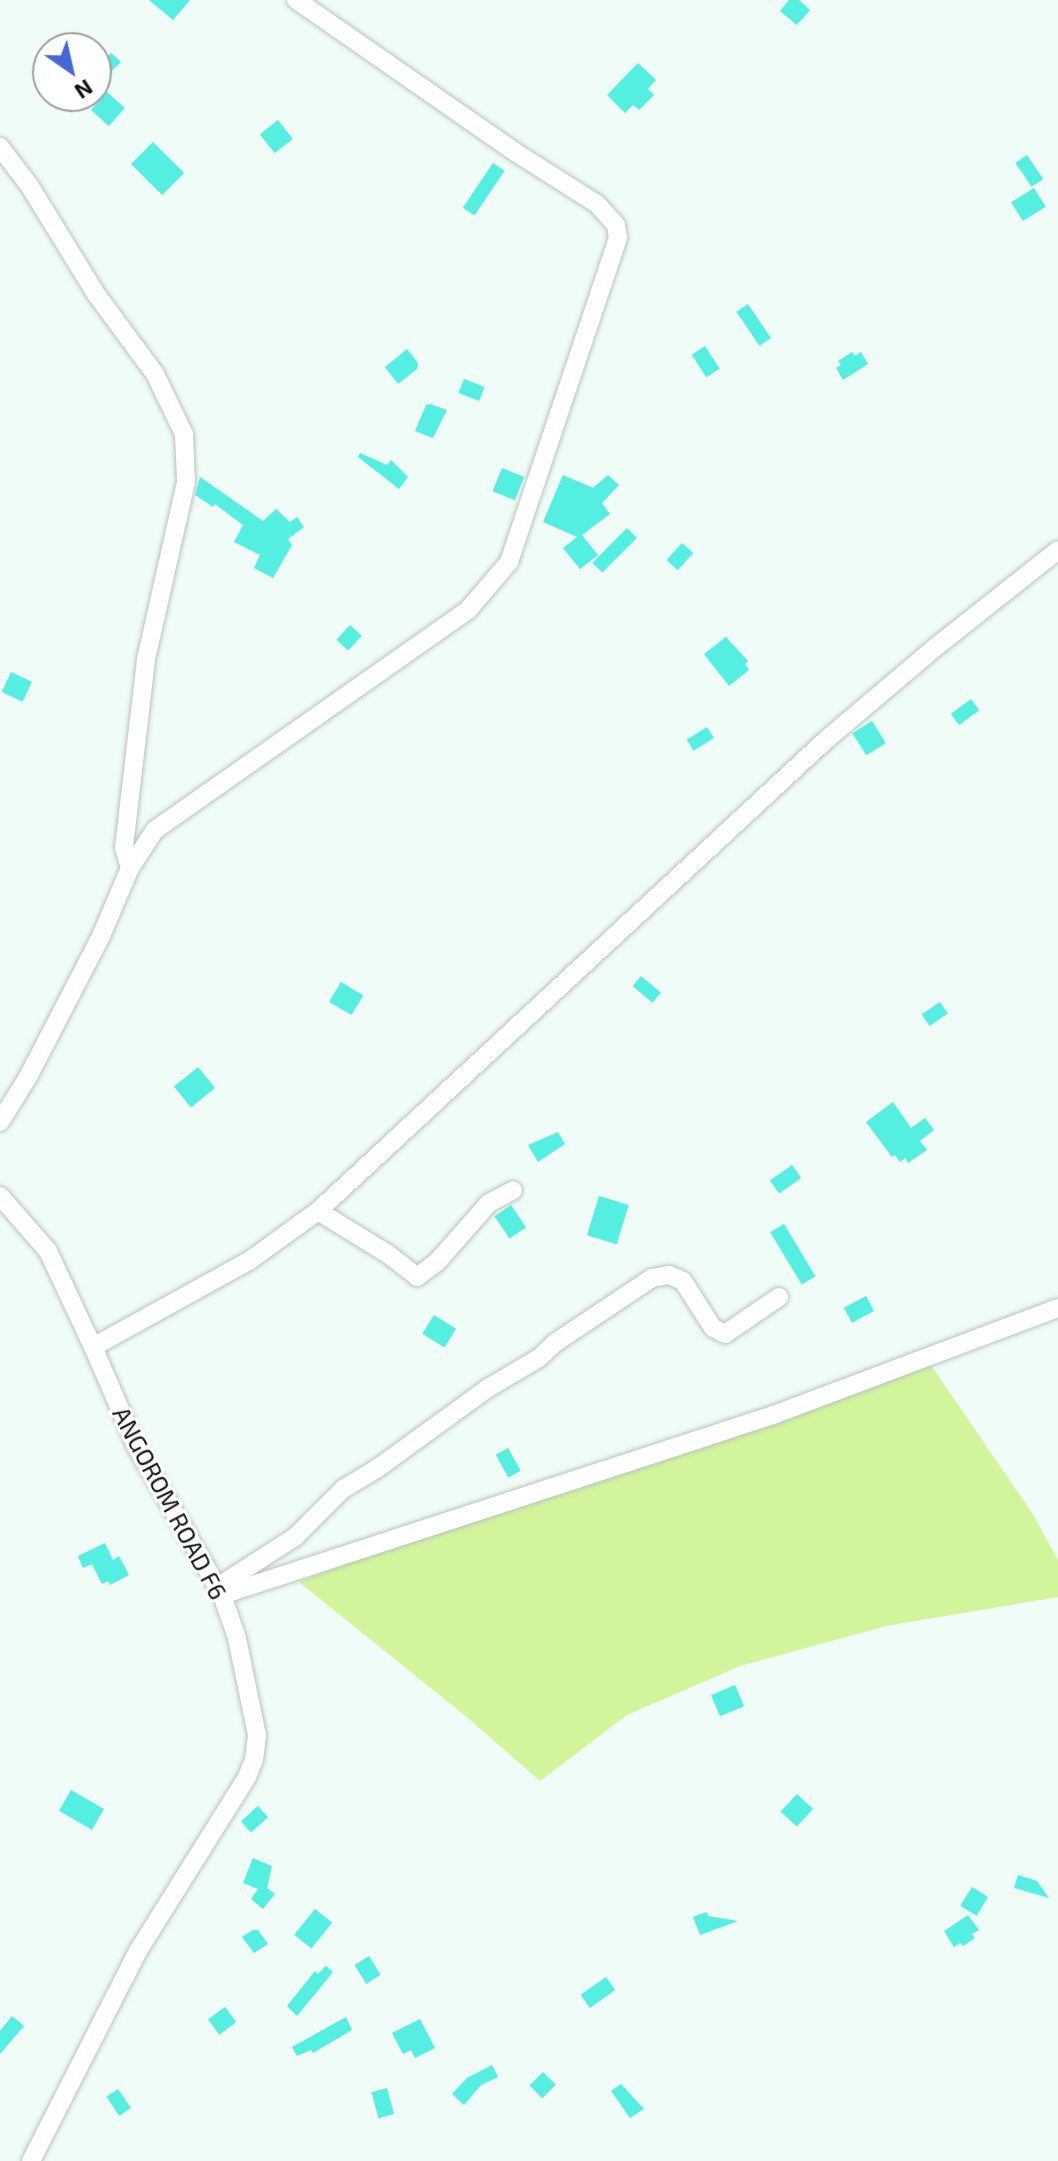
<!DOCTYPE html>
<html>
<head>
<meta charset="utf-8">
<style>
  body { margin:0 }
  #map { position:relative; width:1058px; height:2161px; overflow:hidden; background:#f0fcf7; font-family:"Exo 2",sans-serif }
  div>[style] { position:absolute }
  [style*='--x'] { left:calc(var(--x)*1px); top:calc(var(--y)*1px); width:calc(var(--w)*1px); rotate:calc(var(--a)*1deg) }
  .green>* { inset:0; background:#d2f49b }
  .building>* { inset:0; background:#54efe1; transform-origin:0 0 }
  .roads { filter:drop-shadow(0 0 2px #b7c3bd) drop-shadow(0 0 2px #b7c3bd) }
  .street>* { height:18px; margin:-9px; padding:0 9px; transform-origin:9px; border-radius:9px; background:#fff }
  span { translate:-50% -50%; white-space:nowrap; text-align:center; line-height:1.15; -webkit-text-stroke:6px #fff; paint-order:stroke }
  .street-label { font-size:24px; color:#0c100e }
  .north { position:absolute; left:32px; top:32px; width:80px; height:80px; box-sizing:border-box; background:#fff; border:2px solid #9e9f9f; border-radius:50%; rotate:146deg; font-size:22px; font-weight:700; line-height:32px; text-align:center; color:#0c100e }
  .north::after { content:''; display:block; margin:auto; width:28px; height:36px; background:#4667da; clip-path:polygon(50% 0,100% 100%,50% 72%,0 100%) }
</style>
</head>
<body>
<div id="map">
  <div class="green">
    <i style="clip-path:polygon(926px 1358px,1032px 1513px,1058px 1560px,1058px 1597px,886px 1626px,740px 1666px,627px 1715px,540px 1781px,468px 1718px,299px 1582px,474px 1513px)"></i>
  </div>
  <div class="building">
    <i style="clip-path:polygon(149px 0,190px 0,173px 20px)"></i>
    <i style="clip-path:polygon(789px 0,799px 0,810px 10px,797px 25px,780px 11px)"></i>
    <i style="clip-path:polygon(111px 53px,121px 62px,96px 86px,96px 67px)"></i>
    <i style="clip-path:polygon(638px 63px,656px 80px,648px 89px,654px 95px,639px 110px,633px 105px,625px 113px,607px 95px)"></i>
    <i style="left:107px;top:92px;width:24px;height:24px;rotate:42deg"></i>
    <i style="left:278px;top:120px;width:24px;height:23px;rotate:52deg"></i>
    <i style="left:153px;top:142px;width:44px;height:31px;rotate:45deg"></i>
    <i style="left:1027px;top:155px;width:29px;height:14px;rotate:56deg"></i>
    <i style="left:493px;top:163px;width:14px;height:54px;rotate:34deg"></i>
    <i style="left:1034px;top:188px;width:22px;height:27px;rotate:58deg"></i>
    <i style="left:748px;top:304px;width:41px;height:14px;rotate:56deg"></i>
    <i style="left:705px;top:346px;width:27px;height:16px;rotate:57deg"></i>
    <i style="clip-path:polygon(407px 349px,418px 363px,417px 369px,398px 384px,385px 367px)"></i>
    <i style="clip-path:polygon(852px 352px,855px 356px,861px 352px,868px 364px,843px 380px,836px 368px,841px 365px,838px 361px)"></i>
    <i style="left:464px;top:379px;width:22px;height:15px;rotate:21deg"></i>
    <i style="clip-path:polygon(430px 404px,447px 410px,433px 438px,415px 431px,426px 405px)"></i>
    <i style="clip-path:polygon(360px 453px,387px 465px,391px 460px,408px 477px,399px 489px,358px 457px)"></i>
    <i style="left:502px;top:468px;width:24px;height:25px;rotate:22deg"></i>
    <i style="clip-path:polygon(563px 475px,593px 488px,608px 475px,619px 485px,602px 503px,610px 514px,582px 535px,598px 555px,580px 569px,563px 548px,577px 537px,543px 522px)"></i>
    <i style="clip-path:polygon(200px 477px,263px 521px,276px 509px,290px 522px,297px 517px,304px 527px,288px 539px,292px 545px,273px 578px,254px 568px,260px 555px,234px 542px,243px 525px,215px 504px,213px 507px,195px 495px)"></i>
    <i style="left:627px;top:528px;width:14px;height:49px;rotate:45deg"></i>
    <i style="left:682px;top:543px;width:15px;height:23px;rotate:42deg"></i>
    <i style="left:350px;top:625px;width:16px;height:20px;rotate:43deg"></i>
    <i style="clip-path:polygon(726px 637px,748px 661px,745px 664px,749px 670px,729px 686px,704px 654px)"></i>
    <i style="left:11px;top:672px;width:23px;height:22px;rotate:25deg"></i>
    <i style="left:971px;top:699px;width:14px;height:25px;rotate:54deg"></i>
    <i style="left:872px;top:721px;width:26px;height:23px;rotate:58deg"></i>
    <i style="left:707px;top:727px;width:13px;height:24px;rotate:58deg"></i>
    <i style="left:641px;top:976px;width:26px;height:13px;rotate:40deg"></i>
    <i style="left:341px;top:982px;width:26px;height:23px;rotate:31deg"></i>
    <i style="left:940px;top:1002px;width:14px;height:22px;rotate:56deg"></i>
    <i style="left:198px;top:1067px;width:27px;height:31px;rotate:51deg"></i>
    <i style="clip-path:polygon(893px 1102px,911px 1128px,925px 1118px,934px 1130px,920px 1141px,927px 1150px,908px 1163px,905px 1158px,900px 1162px,895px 1155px,892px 1157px,866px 1122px)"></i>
    <i style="clip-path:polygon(558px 1132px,565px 1144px,538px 1162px,528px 1145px)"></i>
    <i style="left:792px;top:1165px;width:16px;height:27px;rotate:55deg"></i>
    <i style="left:599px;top:1196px;width:31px;height:41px;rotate:17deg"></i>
    <i style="left:511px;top:1205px;width:27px;height:20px;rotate:56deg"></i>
    <i style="left:784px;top:1224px;width:61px;height:16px;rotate:59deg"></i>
    <i style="left:866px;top:1296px;width:17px;height:25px;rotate:62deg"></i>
    <i style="left:434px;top:1315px;width:26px;height:22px;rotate:32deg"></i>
    <i style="left:508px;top:1448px;width:26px;height:14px;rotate:61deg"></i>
    <i style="clip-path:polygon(105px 1543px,113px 1560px,119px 1556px,129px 1575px,110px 1585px,108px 1581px,102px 1584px,92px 1564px,83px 1568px,78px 1556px)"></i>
    <i style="left:735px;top:1685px;width:23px;height:26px;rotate:67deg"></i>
    <i style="left:71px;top:1790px;width:38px;height:24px;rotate:30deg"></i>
    <i style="left:797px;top:1794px;width:22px;height:24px;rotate:43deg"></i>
    <i style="left:258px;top:1806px;width:15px;height:23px;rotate:48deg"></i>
    <i style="clip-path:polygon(253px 1858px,272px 1866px,267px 1888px,275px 1894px,263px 1909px,251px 1899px,258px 1889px,243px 1883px)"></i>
    <i style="clip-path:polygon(1018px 1875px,1037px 1881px,1049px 1898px,1014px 1888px)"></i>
    <i style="left:972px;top:1887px;width:19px;height:22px;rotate:32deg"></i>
    <i style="left:315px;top:1909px;width:22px;height:33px;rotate:39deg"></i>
    <i style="clip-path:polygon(707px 1912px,708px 1916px,738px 1921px,700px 1935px,693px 1917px)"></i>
    <i style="clip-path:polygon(968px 1915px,979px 1930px,972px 1934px,975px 1938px,963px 1946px,960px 1943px,954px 1947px,944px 1931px)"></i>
    <i style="clip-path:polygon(253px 1930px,258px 1930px,268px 1944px,254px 1953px,242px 1937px)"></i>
    <i style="left:369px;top:1956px;width:22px;height:17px;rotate:58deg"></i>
    <i style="clip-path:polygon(326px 1966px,333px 1972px,297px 2016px,287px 2006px,315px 1971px,318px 1974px)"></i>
    <i style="left:606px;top:1977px;width:16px;height:31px;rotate:55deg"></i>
    <i style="left:225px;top:2007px;width:19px;height:21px;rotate:54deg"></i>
    <i style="clip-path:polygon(12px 2016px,24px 2026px,0 2054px,0 2031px)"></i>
    <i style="clip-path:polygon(346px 2017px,352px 2030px,313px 2053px,311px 2050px,297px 2056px,292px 2047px)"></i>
    <i style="clip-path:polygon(420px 2019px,435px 2048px,415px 2058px,411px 2050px,403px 2054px,392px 2033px)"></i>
    <i style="clip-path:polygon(492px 2065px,498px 2077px,481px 2085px,464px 2105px,452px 2094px,467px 2078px)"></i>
    <i style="left:543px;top:2072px;width:18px;height:19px;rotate:45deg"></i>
    <i style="clip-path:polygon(621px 2084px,644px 2109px,630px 2118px,611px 2091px)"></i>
    <i style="left:387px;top:2088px;width:27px;height:16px;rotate:75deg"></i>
    <i style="left:118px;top:2089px;width:23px;height:14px;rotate:56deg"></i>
  </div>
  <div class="roads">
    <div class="street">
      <i style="--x:0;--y:147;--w:48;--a:52.7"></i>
      <i style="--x:29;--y:185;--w:128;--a:58.4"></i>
      <i style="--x:96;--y:294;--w:99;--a:53.6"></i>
      <i style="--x:155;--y:374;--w:67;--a:64.2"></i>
      <i style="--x:184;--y:434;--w:48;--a:87.6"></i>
      <i style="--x:186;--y:482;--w:182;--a:102.7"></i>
      <i style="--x:146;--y:660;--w:189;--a:96.7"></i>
      <i style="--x:124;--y:848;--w:21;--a:73"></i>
      <i style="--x:0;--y:1122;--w:53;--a:-58.1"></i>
      <i style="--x:28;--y:1077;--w:159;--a:-62.6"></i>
      <i style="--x:101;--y:936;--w:74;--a:-66.9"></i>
      <i style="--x:130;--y:868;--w:45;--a:-56.7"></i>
      <i style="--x:155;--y:830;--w:383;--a:-35.1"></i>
      <i style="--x:468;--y:610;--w:63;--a:-49.5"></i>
      <i style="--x:509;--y:562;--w:342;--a:-71.4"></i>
      <i style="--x:618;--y:238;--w:13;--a:-99"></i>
      <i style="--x:616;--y:225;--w:28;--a:-132"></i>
      <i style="--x:597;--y:204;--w:97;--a:-147.6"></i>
      <i style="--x:515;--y:152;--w:267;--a:-145.2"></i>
      <i style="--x:0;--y:1196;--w:73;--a:48.9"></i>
      <i style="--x:48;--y:1251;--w:106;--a:64.9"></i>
      <i style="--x:318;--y:1211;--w:694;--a:-42.84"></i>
      <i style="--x:827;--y:739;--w:144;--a:-40.2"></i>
      <i style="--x:937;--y:646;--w:154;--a:-38.4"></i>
      <i style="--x:779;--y:1297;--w:65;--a:145.6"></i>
      <i style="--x:725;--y:1334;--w:13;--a:-153"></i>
      <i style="--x:713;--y:1328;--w:56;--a:-122.6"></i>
      <i style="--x:683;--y:1281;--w:15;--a:-157"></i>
      <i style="--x:669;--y:1275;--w:17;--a:170"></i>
      <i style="--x:652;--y:1278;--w:117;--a:146.2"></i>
      <i style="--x:555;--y:1343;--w:22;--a:137"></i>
      <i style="--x:539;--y:1358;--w:59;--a:149.5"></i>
      <i style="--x:488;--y:1388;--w:136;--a:144"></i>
      <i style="--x:378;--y:1468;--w:41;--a:149"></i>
      <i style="--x:343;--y:1489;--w:68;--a:135"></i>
      <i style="--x:295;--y:1537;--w:80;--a:147.3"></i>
      <i style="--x:228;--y:1580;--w:16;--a:112"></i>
      <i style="--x:222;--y:1595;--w:583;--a:-18.09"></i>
      <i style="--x:776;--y:1414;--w:301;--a:-20.6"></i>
      <i style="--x:31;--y:2161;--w:236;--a:-63"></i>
      <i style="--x:138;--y:1951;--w:205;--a:-57.9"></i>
      <i style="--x:247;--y:1777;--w:18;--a:-68"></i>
      <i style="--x:254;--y:1760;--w:25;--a:-83"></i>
      <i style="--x:257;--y:1735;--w:99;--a:-101.7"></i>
      <i style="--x:237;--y:1638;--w:46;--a:-109.2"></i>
      <i style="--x:222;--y:1595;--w:170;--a:-120"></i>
      <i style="--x:137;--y:1448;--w:110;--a:-113.5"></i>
      <i style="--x:93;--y:1347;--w:178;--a:-28.9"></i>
      <i style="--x:249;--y:1261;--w:85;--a:-35.9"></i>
      <i style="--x:318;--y:1211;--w:82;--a:31.6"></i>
      <i style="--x:388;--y:1254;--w:37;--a:38"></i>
      <i style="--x:417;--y:1277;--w:25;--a:-37"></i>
      <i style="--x:437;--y:1262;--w:79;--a:-48.6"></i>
      <i style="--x:489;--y:1203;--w:27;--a:-28"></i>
    </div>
  </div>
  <div class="street-label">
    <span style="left:170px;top:1503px;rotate:62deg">ANGOROM ROAD F6</span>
  </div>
  <div class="north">N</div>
</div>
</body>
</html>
